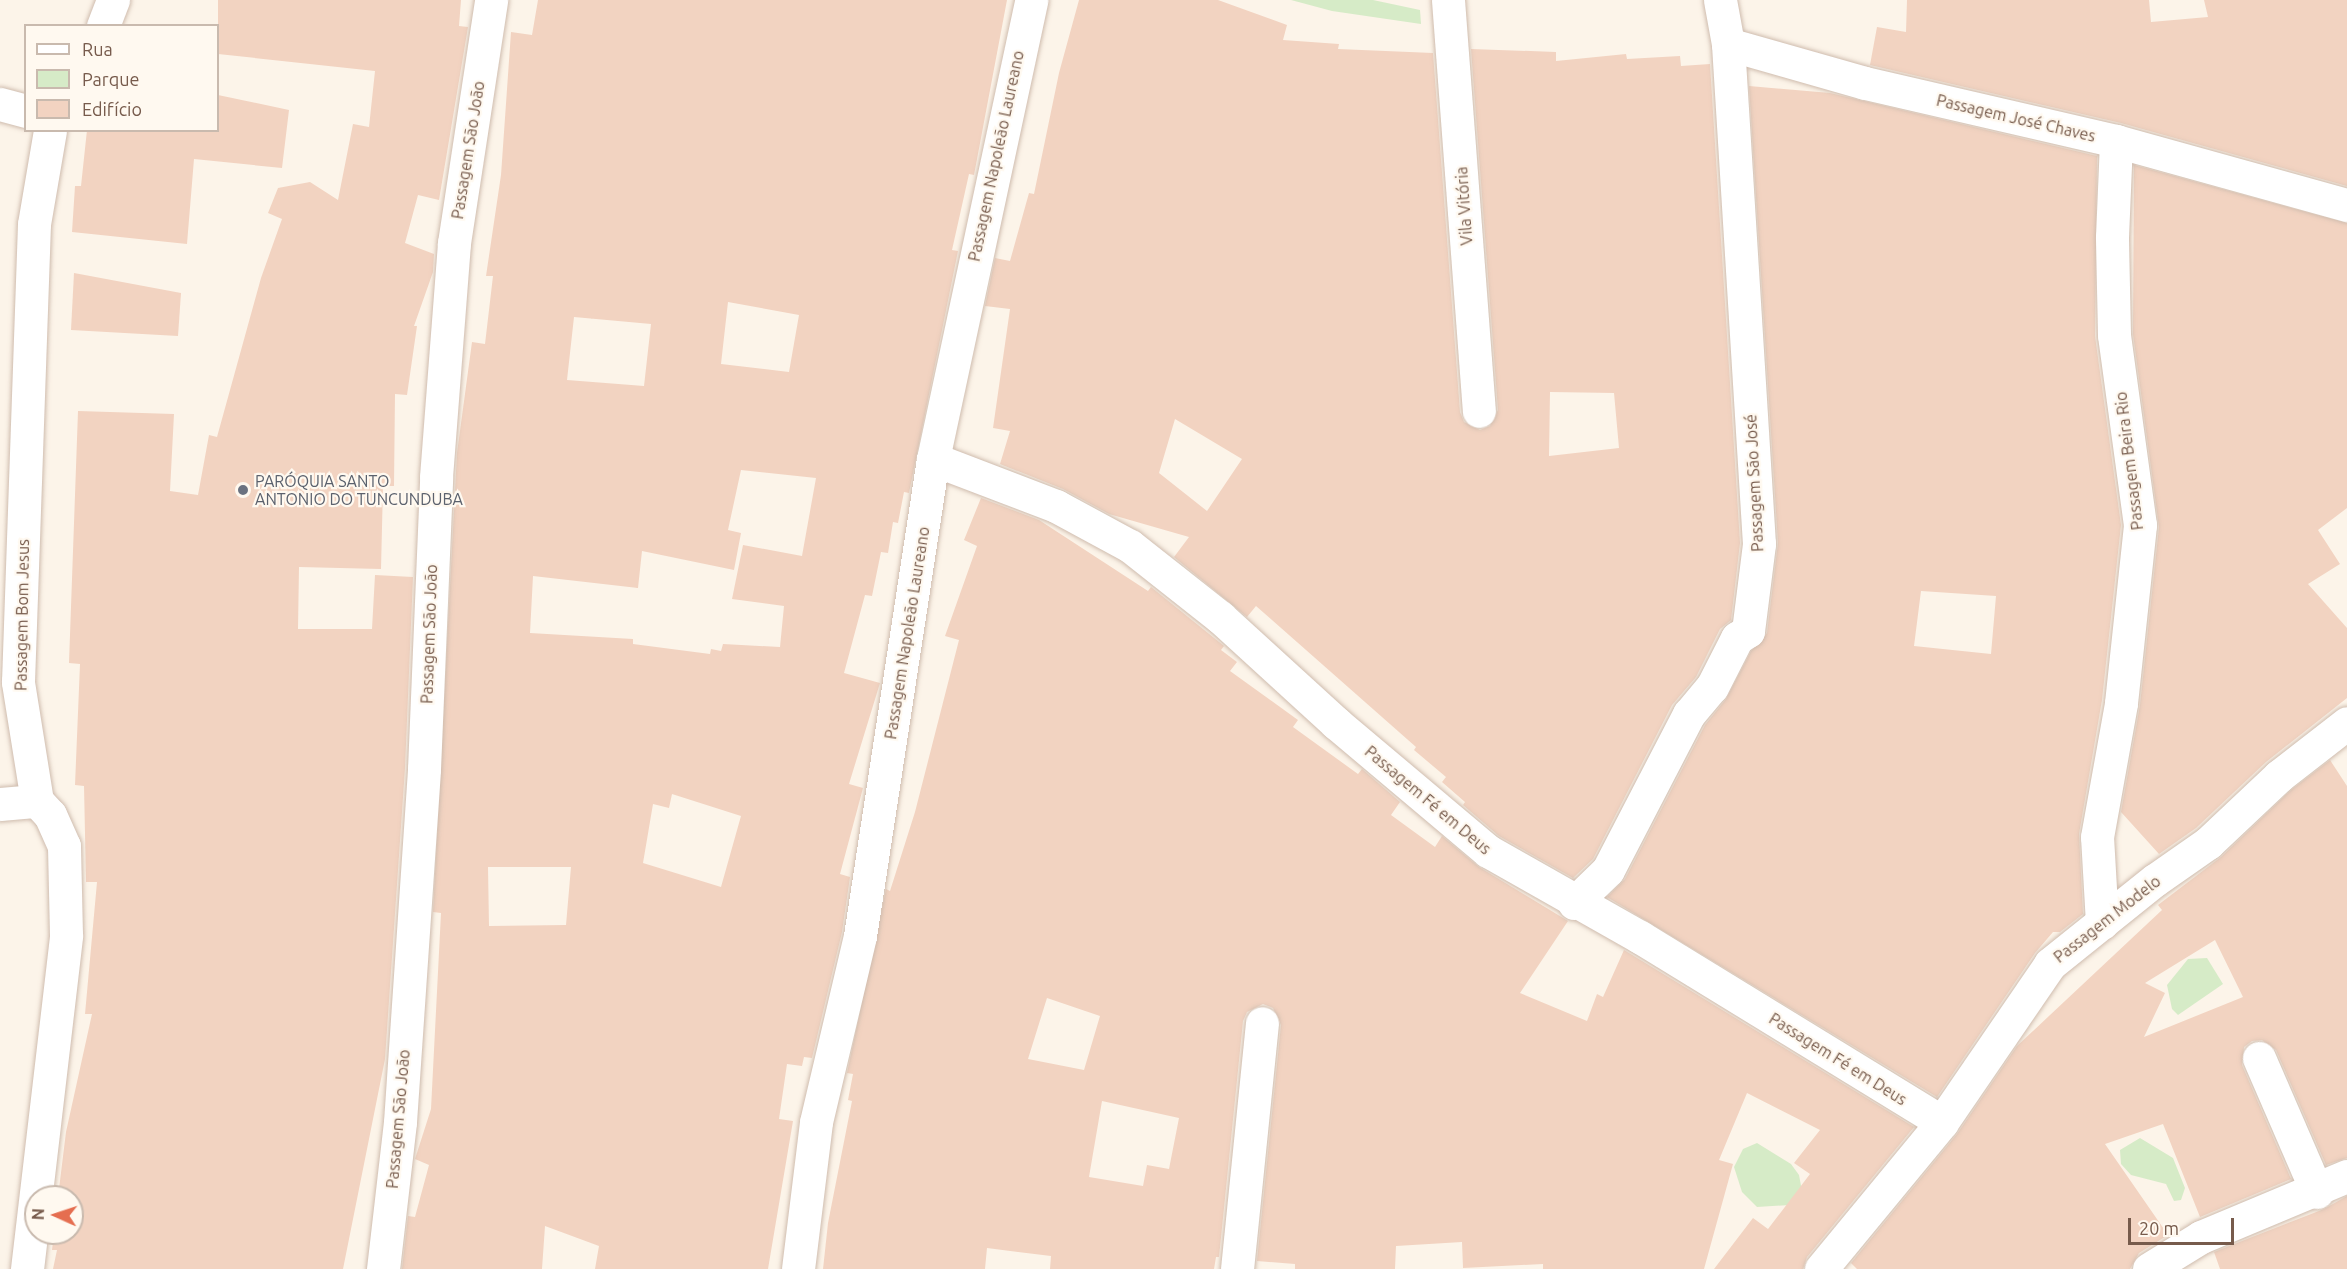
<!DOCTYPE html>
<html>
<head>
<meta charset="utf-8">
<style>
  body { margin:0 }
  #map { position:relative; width:2347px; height:1269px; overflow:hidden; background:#fcf4e9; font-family:Ubuntu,sans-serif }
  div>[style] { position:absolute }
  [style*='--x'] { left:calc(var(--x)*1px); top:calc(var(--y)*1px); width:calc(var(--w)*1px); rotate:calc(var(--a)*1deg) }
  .green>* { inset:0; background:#d6ebc7 }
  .building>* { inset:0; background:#f2d3c1 }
  .roads { filter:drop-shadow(0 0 2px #cfbcae) drop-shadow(0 0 2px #cfbcae) }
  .minor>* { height:33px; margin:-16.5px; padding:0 16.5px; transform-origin:16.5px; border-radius:16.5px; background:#fff }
  .dots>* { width:16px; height:16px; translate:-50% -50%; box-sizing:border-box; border:3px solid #fff9f0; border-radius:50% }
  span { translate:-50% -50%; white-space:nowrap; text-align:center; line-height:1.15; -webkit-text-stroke:4.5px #fff9f0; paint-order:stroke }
  .street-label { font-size:16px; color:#775b4c }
  .worship-label { font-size:16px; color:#5b616d }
  .left { translate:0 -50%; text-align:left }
  .legend { position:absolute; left:24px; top:24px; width:195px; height:108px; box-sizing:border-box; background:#fff9f0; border:2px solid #c9baae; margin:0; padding:8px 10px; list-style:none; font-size:18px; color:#775b4c }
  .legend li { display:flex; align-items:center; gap:12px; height:30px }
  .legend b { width:30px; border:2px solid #c9baae }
  .north { position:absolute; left:24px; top:1185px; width:60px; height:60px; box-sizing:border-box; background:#fff9f0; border:2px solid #c9baae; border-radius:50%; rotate:273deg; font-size:16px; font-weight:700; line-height:24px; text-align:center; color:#775b4c }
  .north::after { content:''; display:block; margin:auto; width:21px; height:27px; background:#e56e50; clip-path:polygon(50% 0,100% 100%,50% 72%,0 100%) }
  .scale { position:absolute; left:2128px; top:1218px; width:106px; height:27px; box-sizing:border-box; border:3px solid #775b4c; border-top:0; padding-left:8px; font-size:18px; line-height:21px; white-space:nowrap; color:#775b4c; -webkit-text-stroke:4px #fff9f0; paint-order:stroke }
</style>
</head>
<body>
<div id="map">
  <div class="green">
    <i style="clip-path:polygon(1291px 0,1373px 0,1420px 10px,1421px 24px,1332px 11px)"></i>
    <i style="clip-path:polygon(2207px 958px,2223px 984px,2178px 1015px,2172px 1009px,2167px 985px,2188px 959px)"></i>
    <i style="clip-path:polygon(2140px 1138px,2173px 1158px,2185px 1188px,2181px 1200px,2174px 1201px,2166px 1184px,2131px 1175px,2121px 1164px,2120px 1150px)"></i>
    <i style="clip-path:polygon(1757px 1143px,1791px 1164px,1799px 1175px,1802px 1191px,1790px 1205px,1757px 1207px,1742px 1192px,1734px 1167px,1743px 1149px)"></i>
  </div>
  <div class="building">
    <i style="clip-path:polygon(218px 0,461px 0,459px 26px,468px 27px,439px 200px,418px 195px,405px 243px,434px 254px,433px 272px,414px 326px,417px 326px,407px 395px,395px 394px,394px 486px,383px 486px,381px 569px,299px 567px,298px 629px,372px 629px,375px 575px,413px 577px,405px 768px,385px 1059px,343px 1269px,53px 1269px,57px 1250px,52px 1250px,54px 1233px,72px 1233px,72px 1197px,58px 1197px,66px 1132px,92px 1014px,85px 1014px,97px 882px,86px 882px,84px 786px,75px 785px,80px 664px,69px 663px,78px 411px,174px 414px,170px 491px,198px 495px,209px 435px,217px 437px,261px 278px,282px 219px,268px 213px,278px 188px,310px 182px,338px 200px,353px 124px,369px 127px,375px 71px,218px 54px)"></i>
    <i style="clip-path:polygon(evenodd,538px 0,1007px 0,974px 175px,969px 174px,952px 250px,958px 251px,909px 493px,904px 492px,898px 523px,893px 522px,888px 553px,881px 552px,872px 596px,865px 595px,844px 673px,880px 683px,849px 784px,863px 788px,840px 874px,850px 877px,842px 932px,812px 1058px,804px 1057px,802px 1066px,787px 1064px,779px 1119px,793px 1121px,768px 1269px,595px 1269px,599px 1246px,545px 1226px,542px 1269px,402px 1269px,408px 1216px,415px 1217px,429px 1165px,415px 1159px,431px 1109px,441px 913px,433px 912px,457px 453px,472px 342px,485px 344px,493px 276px,486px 276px,501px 175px,511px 32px,532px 35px,538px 0,728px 302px,799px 315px,789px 372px,721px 364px,728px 302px,538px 0,574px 317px,651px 324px,644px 386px,567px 380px,574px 317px,538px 0,741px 470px,816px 478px,802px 556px,743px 545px,732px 599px,784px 606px,780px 647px,723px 644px,721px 651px,711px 649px,710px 654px,633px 644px,633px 639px,530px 633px,533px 576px,638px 588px,642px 551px,734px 570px,741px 533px,728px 530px,741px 470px,538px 0,672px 794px,741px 816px,721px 887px,643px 863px,653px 804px,669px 808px,672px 794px,538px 0,488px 867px,571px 867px,566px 925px,489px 926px,488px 867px)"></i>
    <i style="clip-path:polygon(evenodd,1079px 0,1218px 0,1287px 25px,1283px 40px,1339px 44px,1338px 49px,1433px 53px,1460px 412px,1464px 422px,1480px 430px,1490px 426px,1498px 410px,1471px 49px,1556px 52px,1556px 61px,1626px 54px,1627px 59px,1680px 56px,1681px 66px,1710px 64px,1740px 543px,1731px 620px,1720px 629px,1696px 677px,1672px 705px,1593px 859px,1573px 878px,1499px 836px,1463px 805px,1465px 802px,1442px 782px,1446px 777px,1414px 750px,1416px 747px,1256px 606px,1247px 617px,1174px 557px,1189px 537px,1109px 514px,1063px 489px,1000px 464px,1010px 431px,993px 428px,1010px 309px,985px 306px,995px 258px,1010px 261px,1029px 193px,1034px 194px,1059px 73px,1079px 0,1550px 392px,1614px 393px,1619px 448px,1549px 456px,1550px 392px,1079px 0,1175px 419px,1242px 459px,1207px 511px,1159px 473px,1175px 419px)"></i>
    <i style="clip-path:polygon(1907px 0,2149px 0,2151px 22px,2208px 17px,2204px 0,2347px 0,2347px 186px,2121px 123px,1870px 65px,1877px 27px,1906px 32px)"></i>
    <i style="clip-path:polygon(evenodd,1749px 86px,1830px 93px,2097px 156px,2095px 336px,2121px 525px,2102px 700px,2079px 834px,2083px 914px,2060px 932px,2053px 932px,2035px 953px,1937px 1097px,1607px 897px,1625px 879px,1705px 725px,1726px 699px,1751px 651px,1767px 633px,1778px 543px,1749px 86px,1921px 591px,1996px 596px,1991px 654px,1914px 646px,1921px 591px)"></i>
    <i style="clip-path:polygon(218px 95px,289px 110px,282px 168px,194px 159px,187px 244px,72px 232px,75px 186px,81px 186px,87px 130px,218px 130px)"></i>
    <i style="clip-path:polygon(2134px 165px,2347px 223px,2347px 508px,2318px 530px,2340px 564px,2308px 584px,2347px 628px,2347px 698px,2266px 762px,2196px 828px,2159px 854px,2121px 812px,2140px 705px,2159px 527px,2133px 334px)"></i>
    <i style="clip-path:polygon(74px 273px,181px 293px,178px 336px,71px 330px)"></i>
    <i style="clip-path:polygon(evenodd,981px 498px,1039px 520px,1148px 591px,1151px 587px,1224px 646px,1221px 650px,1237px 662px,1230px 671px,1298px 720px,1293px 727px,1358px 774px,1362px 769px,1400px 802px,1391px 815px,1435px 847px,1442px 836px,1479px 867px,1568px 921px,1520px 993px,1587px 1021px,1597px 994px,1603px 997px,1624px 950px,1914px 1127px,1807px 1257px,1803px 1269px,1714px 1269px,1753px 1218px,1768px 1229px,1810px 1174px,1794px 1163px,1820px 1130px,1747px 1093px,1719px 1160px,1733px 1164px,1704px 1269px,1543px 1269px,1543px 1264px,1463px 1268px,1462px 1242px,1396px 1246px,1395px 1269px,1295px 1269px,1295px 1264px,1257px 1261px,1281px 1025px,1273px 1008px,1263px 1004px,1247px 1012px,1243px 1021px,1219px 1257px,1216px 1257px,1214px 1269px,1050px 1269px,1051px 1256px,987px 1248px,985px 1269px,823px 1269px,828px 1223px,852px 1101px,848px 1100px,853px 1074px,847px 1073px,886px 889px,890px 891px,915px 812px,959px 640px,945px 636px,977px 546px,964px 540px,981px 498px,1047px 998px,1100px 1016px,1084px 1070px,1028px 1059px,1047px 998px,981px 498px,1102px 1101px,1179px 1118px,1169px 1169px,1147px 1165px,1143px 1186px,1089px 1177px,1102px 1101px)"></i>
    <i style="clip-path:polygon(evenodd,2330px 760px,2347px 786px,2347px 1158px,2326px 1165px,2276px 1050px,2262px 1040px,2252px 1041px,2244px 1047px,2242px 1065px,2291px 1179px,2200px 1217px,2163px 1124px,2105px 1144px,2168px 1235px,2139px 1253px,2130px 1269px,1857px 1269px,1851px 1263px,1957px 1134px,2017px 1046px,2162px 910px,2158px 905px,2221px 857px,2291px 790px,2330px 760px,2215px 940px,2243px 997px,2144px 1037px,2165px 993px,2145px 983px,2215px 940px)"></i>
    <i style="clip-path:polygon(2347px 1196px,2347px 1269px,2220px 1269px,2214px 1252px,2324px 1209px)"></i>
  </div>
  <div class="roads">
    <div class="minor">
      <i style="--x:1448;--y:0;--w:412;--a:85.7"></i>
      <i style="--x:1720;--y:0;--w:45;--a:79.7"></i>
      <i style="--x:1728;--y:44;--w:142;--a:15.9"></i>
      <i style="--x:1865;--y:83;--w:258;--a:13"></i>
      <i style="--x:2116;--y:141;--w:240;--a:15.5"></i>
      <i style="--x:103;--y:26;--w:28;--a:-69"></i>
      <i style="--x:0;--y:104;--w:27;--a:15"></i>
      <i style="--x:933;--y:459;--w:132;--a:20.9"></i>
      <i style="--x:1056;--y:506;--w:84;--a:28.4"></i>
      <i style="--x:1130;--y:546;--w:115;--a:38.3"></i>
      <i style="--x:1220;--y:617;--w:157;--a:42.4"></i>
      <i style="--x:1336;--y:723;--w:199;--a:40.1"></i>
      <i style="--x:1488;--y:851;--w:175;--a:29.5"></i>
      <i style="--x:1640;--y:937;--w:354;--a:31.5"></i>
      <i style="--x:0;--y:804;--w:37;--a:-5"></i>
      <i style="--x:1574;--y:903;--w:47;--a:-44.1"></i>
      <i style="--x:1608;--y:870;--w:176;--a:-62.6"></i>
      <i style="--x:1689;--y:714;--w:35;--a:-50"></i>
      <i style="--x:1712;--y:687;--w:55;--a:-63"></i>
      <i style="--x:1737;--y:638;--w:13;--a:-32"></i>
      <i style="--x:1748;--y:631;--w:88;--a:-82.8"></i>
      <i style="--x:1759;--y:544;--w:501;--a:-93.55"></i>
      <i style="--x:2102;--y:923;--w:86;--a:-93.3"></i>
      <i style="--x:2097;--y:837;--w:136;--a:-79.8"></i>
      <i style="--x:2121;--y:703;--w:179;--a:-83.9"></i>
      <i style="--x:2140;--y:525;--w:192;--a:-97.8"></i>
      <i style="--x:2114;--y:335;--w:98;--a:-91.2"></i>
      <i style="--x:2112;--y:237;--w:96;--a:-87.6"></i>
      <i style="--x:2259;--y:1058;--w:146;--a:66.6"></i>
      <i style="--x:27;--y:1269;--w:336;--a:-83.3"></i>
      <i style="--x:66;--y:935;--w:89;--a:-91.3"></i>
      <i style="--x:64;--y:846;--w:34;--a:-114"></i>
      <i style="--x:50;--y:815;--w:19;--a:-133"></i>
      <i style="--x:37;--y:801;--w:121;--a:-99.1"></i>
      <i style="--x:18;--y:682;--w:458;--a:-88"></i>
      <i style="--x:34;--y:224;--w:95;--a:-80.3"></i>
      <i style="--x:383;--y:1269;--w:148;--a:-83.4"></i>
      <i style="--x:400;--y:1122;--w:354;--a:-86.1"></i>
      <i style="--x:424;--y:769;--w:292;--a:-87.6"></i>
      <i style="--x:436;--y:477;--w:235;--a:-85.6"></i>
      <i style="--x:454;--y:243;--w:246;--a:-81.3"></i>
      <i style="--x:798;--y:1269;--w:148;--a:-83"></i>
      <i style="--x:816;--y:1122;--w:191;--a:-76.7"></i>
      <i style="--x:860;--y:936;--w:483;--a:-81.3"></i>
      <i style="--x:933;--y:459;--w:469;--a:-77.9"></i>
      <i style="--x:1237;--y:1269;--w:247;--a:-84.2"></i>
      <i style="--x:1821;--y:1269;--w:190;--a:-50.5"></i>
      <i style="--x:1942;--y:1122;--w:191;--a:-55.6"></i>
      <i style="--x:2050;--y:964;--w:134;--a:-38.7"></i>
      <i style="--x:2155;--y:880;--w:65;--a:-34.9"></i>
      <i style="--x:2208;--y:843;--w:98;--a:-43.3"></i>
      <i style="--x:2279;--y:776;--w:86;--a:-37.9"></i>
      <i style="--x:2149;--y:1269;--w:61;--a:-31.6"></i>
      <i style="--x:2201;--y:1237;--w:158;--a:-22.7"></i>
    </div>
  </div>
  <div class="dots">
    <i style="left:243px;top:490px;background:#6b7280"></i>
  </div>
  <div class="street-label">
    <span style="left:2016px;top:118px;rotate:13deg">Passagem José Chaves</span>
    <span style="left:468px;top:150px;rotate:-81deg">Passagem São João</span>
    <span style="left:996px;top:156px;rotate:-78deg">Passagem Napoleão Laureano</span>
    <span style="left:1464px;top:206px;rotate:-94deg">Vila Vitória</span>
    <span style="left:2129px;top:461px;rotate:-97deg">Passagem Beira Rio</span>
    <span style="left:1754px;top:483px;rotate:-93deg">Passagem São José</span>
    <span style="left:22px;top:615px;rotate:-89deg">Passagem Bom Jesus</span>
    <span style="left:907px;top:633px;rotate:-81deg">Passagem Napoleão Laureano</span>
    <span style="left:429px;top:634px;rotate:-88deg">Passagem São João</span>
    <span style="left:1428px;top:800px;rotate:40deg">Passagem Fé em Deus</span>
    <span style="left:2107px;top:919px;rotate:-38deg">Passagem Modelo</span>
    <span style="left:1838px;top:1059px;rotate:32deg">Passagem Fé em Deus</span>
    <span style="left:398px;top:1119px;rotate:-85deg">Passagem São João</span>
  </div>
  <div class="worship-label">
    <span class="left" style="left:255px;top:490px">PARÓQUIA SANTO<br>ANTONIO DO TUNCUNDUBA</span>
  </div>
  <ul class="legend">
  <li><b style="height:8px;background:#fff"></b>Rua</li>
  <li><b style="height:16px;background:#d6ebc7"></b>Parque</li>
  <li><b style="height:16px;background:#f2d3c1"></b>Edifício</li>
  </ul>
  <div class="north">N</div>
  <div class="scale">20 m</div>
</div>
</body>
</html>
